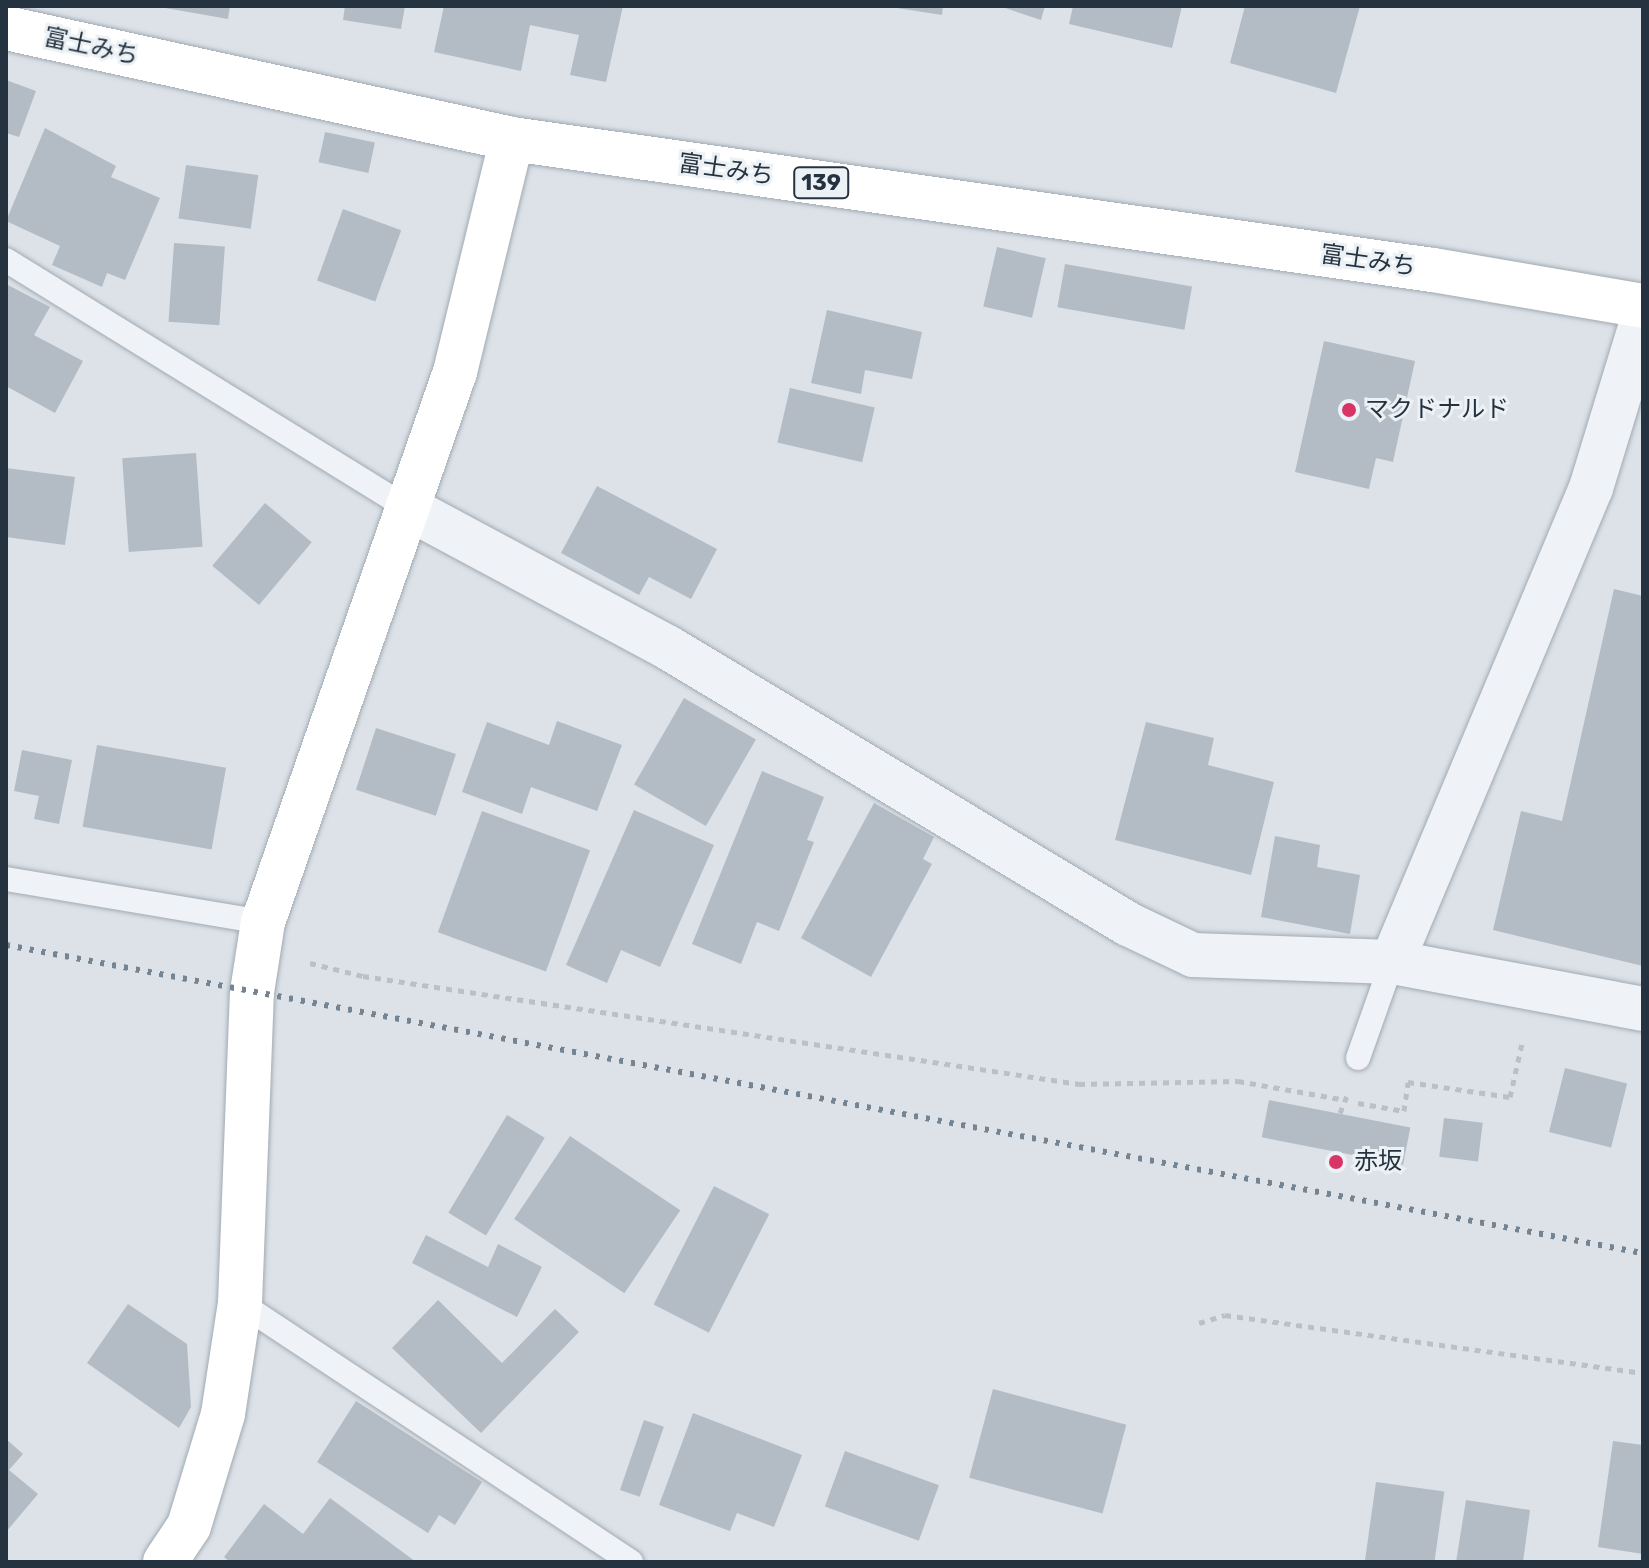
<!DOCTYPE html>
<html>
<head>
<meta charset="utf-8">
<style>
  body { margin:0 }
  #map { position:relative; width:1649px; height:1568px; overflow:hidden; background:#dce2e8; font-family:Rubik,"Noto Sans JP",sans-serif }
  div>[style] { position:absolute }
  [style*='--x'] { left:calc(var(--x)*1px); top:calc(var(--y)*1px); width:calc(var(--w)*1px); rotate:calc(var(--a)*1deg) }
  .building>* { inset:0; background:#b3bcc5; transform-origin:0 0 }
  .path>* { height:5px; margin-top:-2.5px; transform-origin:0; background:repeating-linear-gradient(90deg,#bac0c6 0 6px,transparent 0 12px) }
  .roads { filter:drop-shadow(0 0 2px #a1aab2) drop-shadow(0 0 2px #a1aab2) }
  .lane>* { height:24px; margin:-12px; padding:0 12px; transform-origin:12px; border-radius:12px; background:#eff2f6 }
  .street>* { height:44px; margin:-22px; padding:0 22px; transform-origin:22px; border-radius:22px; background:#eff2f6 }
  .secondary>* { height:44px; margin:-22px; padding:0 22px; transform-origin:22px; border-radius:22px; background:#fff }
  .highway>* { height:44px; margin:-22px; padding:0 22px; transform-origin:22px; border-radius:22px; background:#fff }
  .rail>* { height:6px; margin-top:-3px; transform-origin:0; background:repeating-linear-gradient(90deg,#748492 0 4px,transparent 0 12px) }
  .dots>* { width:22px; height:22px; translate:-50% -50%; box-sizing:border-box; border:4px solid #ebf1f5; border-radius:50% }
  span { translate:-50% -50%; white-space:nowrap; text-align:center; line-height:1.15; -webkit-text-stroke:6px #ebf1f5; paint-order:stroke }
  .shield-label span { padding:2px 6px; background:#ebf1f5; border:2px solid; border-radius:6px; -webkit-text-stroke-width:0 }
  .shield-label { font-size:22px; color:#25323f; font-weight:700 }
  .street-label { font-size:24px; color:#25323f }
  .poi-label { font-size:24px; color:#25323f }
  .left { translate:0 -50%; text-align:left }
  .frame { position:absolute; inset:0; border:8px solid #25323f; pointer-events:none }
</style>
</head>
<body>
<div id="map">
  <div class="building">
    <i style="clip-path:polygon(154px 6px,230px 6px,228px 19px)"></i>
    <i style="clip-path:polygon(345px 6px,405px 6px,401px 29px,343px 20px)"></i>
    <i style="clip-path:polygon(444px 6px,623px 6px,606px 82px,570px 75px,579px 35px,530px 25px,521px 71px,434px 52px)"></i>
    <i style="clip-path:polygon(884px 6px,943px 6px,942px 15px)"></i>
    <i style="clip-path:polygon(999px 6px,1045px 6px,1041px 20px)"></i>
    <i style="clip-path:polygon(1073px 6px,1182px 6px,1172px 48px,1069px 24px)"></i>
    <i style="clip-path:polygon(1245px 6px,1360px 6px,1336px 93px,1230px 63px)"></i>
    <i style="clip-path:polygon(6px 80px,36px 91px,19px 137px,6px 133px)"></i>
    <i style="clip-path:polygon(45px 128px,116px 166px,111px 177px,160px 198px,125px 280px,107px 273px,102px 287px,52px 265px,60px 246px,6px 221px)"></i>
    <i style="left:325px;top:132px;width:51px;height:31px;rotate:12deg"></i>
    <i style="left:186px;top:165px;width:73px;height:54px;rotate:8deg"></i>
    <i style="left:343px;top:209px;width:62px;height:76px;rotate:20deg"></i>
    <i style="left:174px;top:243px;width:51px;height:79px;rotate:4deg"></i>
    <i style="left:997px;top:247px;width:50px;height:61px;rotate:13deg"></i>
    <i style="left:1065px;top:264px;width:129px;height:44px;rotate:10deg"></i>
    <i style="clip-path:polygon(6px 284px,50px 307px,34px 335px,83px 361px,55px 413px,6px 386px)"></i>
    <i style="clip-path:polygon(827px 310px,922px 332px,912px 379px,865px 370px,861px 394px,811px 383px)"></i>
    <i style="clip-path:polygon(1324px 341px,1415px 361px,1393px 462px,1376px 458px,1369px 489px,1295px 472px)"></i>
    <i style="left:790px;top:388px;width:87px;height:56px;rotate:13deg"></i>
    <i style="left:196px;top:453px;width:94px;height:74px;rotate:86deg"></i>
    <i style="clip-path:polygon(6px 468px,75px 477px,65px 545px,6px 537px)"></i>
    <i style="clip-path:polygon(597px 486px,717px 549px,691px 599px,649px 577px,639px 595px,561px 553px)"></i>
    <i style="left:265px;top:503px;width:61px;height:82px;rotate:40deg"></i>
    <i style="clip-path:polygon(1614px 589px,1643px 596px,1643px 966px,1493px 930px,1521px 811px,1562px 821px)"></i>
    <i style="left:684px;top:698px;width:83px;height:100px;rotate:30deg"></i>
    <i style="clip-path:polygon(557px 721px,622px 745px,597px 811px,531px 787px,522px 814px,462px 792px,487px 722px,549px 745px)"></i>
    <i style="clip-path:polygon(1146px 722px,1214px 738px,1208px 765px,1274px 782px,1251px 875px,1115px 840px)"></i>
    <i style="left:376px;top:728px;width:84px;height:65px;rotate:18deg"></i>
    <i style="left:97px;top:745px;width:131px;height:83px;rotate:10deg"></i>
    <i style="clip-path:polygon(22px 750px,72px 760px,59px 824px,34px 819px,39px 796px,14px 791px)"></i>
    <i style="clip-path:polygon(762px 771px,824px 797px,807px 840px,814px 842px,779px 931px,757px 922px,741px 964px,692px 944px)"></i>
    <i style="clip-path:polygon(874px 803px,934px 837px,923px 859px,932px 864px,871px 977px,801px 938px)"></i>
    <i style="clip-path:polygon(634px 810px,714px 845px,660px 967px,621px 950px,607px 983px,566px 965px)"></i>
    <i style="left:482px;top:811px;width:115px;height:129px;rotate:20deg"></i>
    <i style="clip-path:polygon(1275px 836px,1320px 845px,1317px 867px,1360px 875px,1350px 934px,1261px 917px)"></i>
    <i style="left:1565px;top:1068px;width:64px;height:66px;rotate:14deg"></i>
    <i style="left:1269px;top:1100px;width:144px;height:38px;rotate:11deg"></i>
    <i style="left:507px;top:1115px;width:44px;height:114px;rotate:31deg"></i>
    <i style="left:1444px;top:1118px;width:39px;height:39px;rotate:7deg"></i>
    <i style="left:570px;top:1136px;width:133px;height:100px;rotate:34deg"></i>
    <i style="left:714px;top:1186px;width:62px;height:133px;rotate:27deg"></i>
    <i style="clip-path:polygon(426px 1235px,488px 1267px,498px 1244px,542px 1267px,517px 1317px,412px 1263px)"></i>
    <i style="clip-path:polygon(438px 1300px,502px 1363px,555px 1309px,579px 1332px,481px 1433px,392px 1348px)"></i>
    <i style="clip-path:polygon(128px 1304px,187px 1344px,191px 1407px,179px 1428px,87px 1363px)"></i>
    <i style="left:993px;top:1389px;width:138px;height:92px;rotate:15deg"></i>
    <i style="clip-path:polygon(356px 1401px,482px 1482px,455px 1525px,439px 1515px,428px 1533px,317px 1462px)"></i>
    <i style="clip-path:polygon(693px 1413px,802px 1455px,774px 1527px,737px 1513px,730px 1531px,659px 1505px)"></i>
    <i style="left:644px;top:1420px;width:21px;height:74px;rotate:19deg"></i>
    <i style="clip-path:polygon(6px 1439px,23px 1454px,9px 1470px,38px 1494px,6px 1532px)"></i>
    <i style="clip-path:polygon(1613px 1441px,1643px 1445px,1643px 1554px,1598px 1547px)"></i>
    <i style="left:845px;top:1451px;width:100px;height:59px;rotate:20deg"></i>
    <i style="left:1376px;top:1482px;width:69px;height:81px;rotate:8deg"></i>
    <i style="clip-path:polygon(330px 1498px,416px 1562px,230px 1562px,224px 1557px,264px 1504px,303px 1534px)"></i>
    <i style="clip-path:polygon(1466px 1500px,1530px 1510px,1523px 1562px,1456px 1562px)"></i>
  </div>
  <div class="path">
    <i style="--x:310;--y:963;--w:55;--a:13.8"></i>
    <i style="--x:363;--y:976;--w:724;--a:8.58"></i>
    <i style="--x:1079;--y:1084;--w:159;--a:-1.1"></i>
    <i style="--x:1238;--y:1081;--w:104;--a:10"></i>
    <i style="--x:1358;--y:1103;--w:47;--a:9.9"></i>
    <i style="--x:1404;--y:1111;--w:29;--a:-82"></i>
    <i style="--x:1408;--y:1082;--w:103;--a:8.4"></i>
    <i style="--x:1510;--y:1097;--w:59;--a:-77.4"></i>
    <i style="--x:1340;--y:1113;--w:18;--a:-68"></i>
    <i style="--x:1199;--y:1323;--w:27;--a:-17"></i>
    <i style="--x:1225;--y:1315;--w:422;--a:7.9"></i>
  </div>
  <div class="roads">
    <div class="lane">
      <i style="--x:6;--y:260;--w:470;--a:31.7"></i>
      <i style="--x:6;--y:879;--w:261;--a:9.5"></i>
      <i style="--x:1358;--y:1058;--w:102;--a:-70.5"></i>
      <i style="--x:240;--y:1303;--w:469;--a:33.5"></i>
    </div>
    <div class="street">
      <i style="--x:406;--y:507;--w:296;--a:28.2"></i>
      <i style="--x:667;--y:647;--w:538;--a:31"></i>
      <i style="--x:1128;--y:924;--w:72;--a:25.5"></i>
      <i style="--x:1193;--y:955;--w:199;--a:2"></i>
      <i style="--x:1392;--y:962;--w:255;--a:10.6"></i>
      <i style="--x:1392;--y:962;--w:514;--a:-67.23"></i>
      <i style="--x:1591;--y:488;--w:178;--a:-73"></i>
    </div>
    <div class="secondary">
      <i style="--x:165;--y:1562;--w:43;--a:-56.3"></i>
      <i style="--x:189;--y:1526;--w:117;--a:-73.1"></i>
      <i style="--x:223;--y:1414;--w:112;--a:-81.3"></i>
      <i style="--x:240;--y:1303;--w:311;--a:-87.8"></i>
      <i style="--x:252;--y:992;--w:71;--a:-81.1"></i>
      <i style="--x:263;--y:922;--w:583;--a:-70.76"></i>
      <i style="--x:455;--y:372;--w:240;--a:-76.3"></i>
    </div>
    <div class="highway">
      <i style="--x:6;--y:28;--w:518;--a:12.37"></i>
      <i style="--x:512;--y:139;--w:930;--a:8.1"></i>
      <i style="--x:1433;--y:270;--w:213;--a:9.7"></i>
    </div>
  </div>
  <div class="rail">
    <i style="--x:6;--y:945;--w:1666;--a:10.66"></i>
  </div>
  <div class="dots">
    <i style="left:1349px;top:410px;background:#d93466"></i>
    <i style="left:1336px;top:1162px;background:#d93466"></i>
  </div>
  <div class="shield-label">
    <span style="left:821px;top:183px">139</span>
  </div>
  <div class="street-label">
    <span style="left:91px;top:47px;rotate:12deg">富士みち</span>
    <span style="left:726px;top:170px;rotate:8deg">富士みち</span>
    <span style="left:1368px;top:261px;rotate:8deg">富士みち</span>
  </div>
  <div class="poi-label">
    <span class="left" style="left:1365px;top:410px">マクドナルド</span>
    <span class="left" style="left:1354px;top:1162px">赤坂</span>
  </div>
  <div class="frame"></div>
</div>
</body>
</html>
